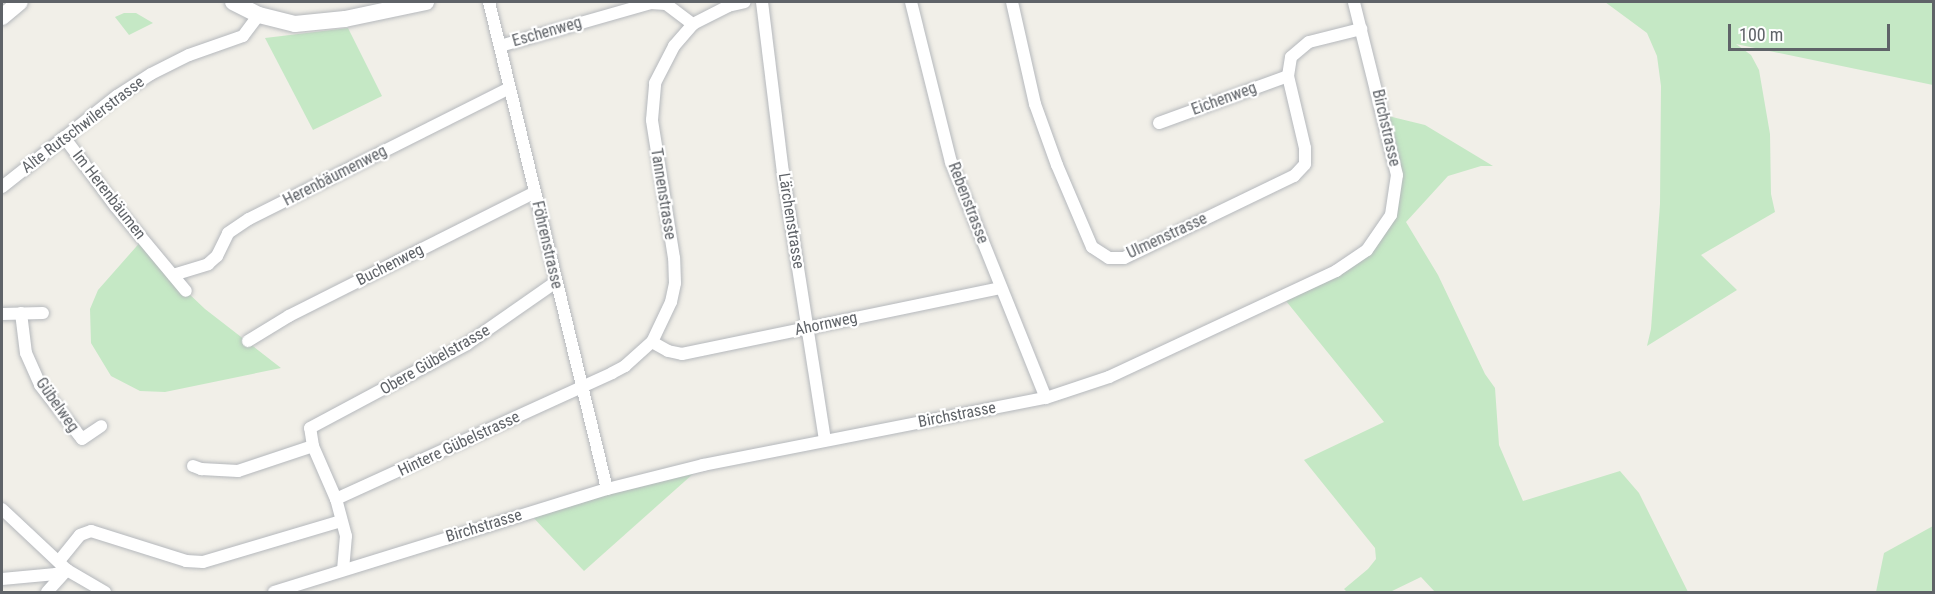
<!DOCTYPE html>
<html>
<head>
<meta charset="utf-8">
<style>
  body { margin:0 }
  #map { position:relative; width:1935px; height:594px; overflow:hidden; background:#f1efe8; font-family:"Roboto Condensed",sans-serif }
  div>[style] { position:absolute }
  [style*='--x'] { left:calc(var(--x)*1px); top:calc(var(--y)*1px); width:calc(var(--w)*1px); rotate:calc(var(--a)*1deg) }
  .green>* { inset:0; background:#c5e8c5 }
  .roads { filter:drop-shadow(0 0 2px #b5b8bc) drop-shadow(0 0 2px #b5b8bc) }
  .street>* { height:12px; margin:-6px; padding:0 6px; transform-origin:6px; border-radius:6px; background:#fff }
  .secondary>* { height:16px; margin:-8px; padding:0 8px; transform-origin:8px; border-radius:8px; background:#fff }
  span { translate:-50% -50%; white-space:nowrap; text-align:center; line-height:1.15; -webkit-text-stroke:4.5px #fff; paint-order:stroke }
  .street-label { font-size:16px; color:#5f6368 }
  .frame { position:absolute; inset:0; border:3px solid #5f6368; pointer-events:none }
  .scale { position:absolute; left:1728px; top:24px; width:162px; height:27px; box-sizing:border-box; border:3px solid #5f6368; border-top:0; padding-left:8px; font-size:18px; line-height:21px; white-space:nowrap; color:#5f6368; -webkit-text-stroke:4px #fff; paint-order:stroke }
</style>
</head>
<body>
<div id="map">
  <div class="green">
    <i style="clip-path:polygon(1605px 2px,1933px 2px,1933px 85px,1736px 44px,1751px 55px,1759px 70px,1770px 134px,1771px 194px,1775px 212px,1701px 255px,1737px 290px,1647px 346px,1651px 329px,1660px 204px,1661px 86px,1657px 56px,1647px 33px)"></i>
    <i style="clip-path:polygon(124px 13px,136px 13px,153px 23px,129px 35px,115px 17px)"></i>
    <i style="clip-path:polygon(348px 28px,382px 96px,313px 130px,265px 38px)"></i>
    <i style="clip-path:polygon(1384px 115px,1425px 125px,1493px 166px,1481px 166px,1448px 176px,1406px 222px,1438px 275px,1485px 374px,1495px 388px,1499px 445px,1523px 501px,1620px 471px,1639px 493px,1688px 592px,1435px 592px,1421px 577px,1390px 592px,1347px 592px,1344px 589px,1368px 569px,1376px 559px,1375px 548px,1304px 460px,1384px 422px,1282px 296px,1367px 250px,1391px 215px,1397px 175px)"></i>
    <i style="clip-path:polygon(143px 239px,186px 291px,205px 309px,281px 368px,165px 392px,140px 391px,111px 376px,91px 343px,90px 309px,98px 290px)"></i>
    <i style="clip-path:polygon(703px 465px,584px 571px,529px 513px)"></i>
    <i style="clip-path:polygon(1933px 526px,1933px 592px,1876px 592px,1884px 553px)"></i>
  </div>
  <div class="roads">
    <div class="street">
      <i style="--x:489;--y:2;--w:501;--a:76.38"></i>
      <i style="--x:762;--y:2;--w:171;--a:83"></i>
      <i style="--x:783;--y:172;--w:271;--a:81.1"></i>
      <i style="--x:911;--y:2;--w:165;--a:76"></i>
      <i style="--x:951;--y:162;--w:254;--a:68.1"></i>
      <i style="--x:1012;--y:2;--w:105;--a:77.3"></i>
      <i style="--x:1035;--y:104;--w:65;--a:70.2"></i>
      <i style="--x:1057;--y:165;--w:89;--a:66.9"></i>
      <i style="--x:1092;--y:247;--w:20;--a:33"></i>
      <i style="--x:1109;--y:258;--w:15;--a:0"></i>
      <i style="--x:1124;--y:258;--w:189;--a:-25.8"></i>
      <i style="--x:1294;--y:176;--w:16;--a:-47"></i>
      <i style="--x:1305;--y:164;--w:16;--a:-90"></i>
      <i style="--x:1305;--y:148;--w:74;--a:-103.3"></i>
      <i style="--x:1288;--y:76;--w:19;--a:-81"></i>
      <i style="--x:1291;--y:57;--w:23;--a:-40"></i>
      <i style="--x:1309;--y:42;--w:54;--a:-14"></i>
      <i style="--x:500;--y:46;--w:157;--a:-15.9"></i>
      <i style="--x:651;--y:3;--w:15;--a:4"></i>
      <i style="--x:666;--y:4;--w:34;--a:37"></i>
      <i style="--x:1159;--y:123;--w:137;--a:-20"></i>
      <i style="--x:64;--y:137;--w:87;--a:53.4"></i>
      <i style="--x:116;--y:207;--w:109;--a:50.2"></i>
      <i style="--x:2;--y:187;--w:147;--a:-38.4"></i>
      <i style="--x:117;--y:96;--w:40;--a:-32.9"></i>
      <i style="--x:151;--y:74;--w:42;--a:-26.6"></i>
      <i style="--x:189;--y:55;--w:57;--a:-19.4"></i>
      <i style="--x:243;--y:36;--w:26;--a:-53"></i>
      <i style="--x:173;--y:275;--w:37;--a:-17"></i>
      <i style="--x:208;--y:264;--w:12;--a:-42"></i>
      <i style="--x:217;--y:256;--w:25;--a:-64"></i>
      <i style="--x:228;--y:233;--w:25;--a:-34"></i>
      <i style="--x:249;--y:219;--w:291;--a:-26.7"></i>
      <i style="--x:21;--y:313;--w:40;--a:82.9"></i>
      <i style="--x:26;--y:353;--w:35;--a:66"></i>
      <i style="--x:40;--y:385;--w:68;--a:52.1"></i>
      <i style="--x:82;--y:439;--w:23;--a:-34"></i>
      <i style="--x:2;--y:314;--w:41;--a:-1.4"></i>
      <i style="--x:248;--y:341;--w:48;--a:-31.4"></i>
      <i style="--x:289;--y:316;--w:274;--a:-26.7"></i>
      <i style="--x:652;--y:342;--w:18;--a:29"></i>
      <i style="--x:668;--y:351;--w:14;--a:12"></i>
      <i style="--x:682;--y:354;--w:326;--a:-11.7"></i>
      <i style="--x:193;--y:466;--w:9;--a:21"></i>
      <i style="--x:201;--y:469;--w:37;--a:3"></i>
      <i style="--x:238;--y:471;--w:79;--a:-18.4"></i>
      <i style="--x:336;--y:499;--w:303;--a:-24.5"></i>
      <i style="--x:612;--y:373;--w:15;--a:-28"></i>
      <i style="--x:625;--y:366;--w:36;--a:-42"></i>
      <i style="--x:652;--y:342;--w:44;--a:-64.6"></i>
      <i style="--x:671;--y:302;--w:19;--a:-78"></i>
      <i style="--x:675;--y:283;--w:25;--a:-92"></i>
      <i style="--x:674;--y:258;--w:140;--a:-99.1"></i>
      <i style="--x:652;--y:120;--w:37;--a:-85"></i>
      <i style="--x:655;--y:83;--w:42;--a:-62.8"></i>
      <i style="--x:674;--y:46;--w:29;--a:-49"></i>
      <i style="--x:693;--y:24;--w:39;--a:-27"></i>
      <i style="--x:728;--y:6;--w:17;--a:-13"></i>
      <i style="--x:2;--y:509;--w:89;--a:43.2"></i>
      <i style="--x:67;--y:570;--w:44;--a:30.1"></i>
      <i style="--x:59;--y:561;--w:33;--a:-51"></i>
      <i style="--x:80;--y:535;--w:12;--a:-20"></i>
      <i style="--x:91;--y:531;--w:100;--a:17.5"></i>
      <i style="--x:186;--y:561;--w:17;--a:3"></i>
      <i style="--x:203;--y:562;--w:144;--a:-16.5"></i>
      <i style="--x:343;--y:570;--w:34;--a:-85"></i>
      <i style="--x:346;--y:536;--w:38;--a:-105"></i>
      <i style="--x:336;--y:499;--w:58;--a:-113.5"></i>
      <i style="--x:313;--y:446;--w:18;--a:-99"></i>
      <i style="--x:310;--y:428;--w:178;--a:-28.1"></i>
      <i style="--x:467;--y:344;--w:108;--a:-34.9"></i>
      <i style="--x:2;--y:579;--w:54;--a:-5.3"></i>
      <i style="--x:56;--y:574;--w:12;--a:-20"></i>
      <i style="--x:47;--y:592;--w:28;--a:-48"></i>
      <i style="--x:274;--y:592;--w:349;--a:-17.2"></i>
      <i style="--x:607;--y:489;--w:99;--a:-14"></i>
      <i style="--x:703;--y:465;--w:349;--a:-11.1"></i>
      <i style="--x:1046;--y:398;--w:66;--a:-18.4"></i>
      <i style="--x:1109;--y:377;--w:251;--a:-25"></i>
      <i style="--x:1336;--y:271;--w:37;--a:-34"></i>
      <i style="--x:1367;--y:250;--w:42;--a:-55.6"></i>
      <i style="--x:1391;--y:215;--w:40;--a:-81.5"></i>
      <i style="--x:1397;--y:175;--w:178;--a:-104"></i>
    </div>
    <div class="secondary">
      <i style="--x:233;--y:2;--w:29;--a:27"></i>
      <i style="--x:259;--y:15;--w:37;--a:14"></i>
      <i style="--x:295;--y:24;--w:50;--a:-5.7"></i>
      <i style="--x:345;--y:19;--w:83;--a:-11.9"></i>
      <i style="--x:2;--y:17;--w:23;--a:-40"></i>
    </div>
  </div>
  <div class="street-label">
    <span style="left:547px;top:32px;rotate:-16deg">Eschenweg</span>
    <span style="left:1224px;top:99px;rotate:-20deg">Eichenweg</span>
    <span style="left:83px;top:125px;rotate:-37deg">Alte Rutschwilerstrasse</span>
    <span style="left:1386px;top:128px;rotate:77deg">Birchstrasse</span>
    <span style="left:335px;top:176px;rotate:-27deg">Herenbäumenweg</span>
    <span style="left:663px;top:194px;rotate:81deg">Tannenstrasse</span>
    <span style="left:109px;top:195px;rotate:52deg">Im Herenbäumen</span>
    <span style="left:968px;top:203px;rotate:69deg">Rebenstrasse</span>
    <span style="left:791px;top:221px;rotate:81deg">Lärchenstrasse</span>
    <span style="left:1167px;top:236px;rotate:-25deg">Ulmenstrasse</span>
    <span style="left:547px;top:245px;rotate:77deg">Föhrenstrasse</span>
    <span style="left:390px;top:265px;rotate:-27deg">Buchenweg</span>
    <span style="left:826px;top:324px;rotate:-12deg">Ahornweg</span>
    <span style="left:435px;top:360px;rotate:-30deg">Obere Gübelstrasse</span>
    <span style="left:57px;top:405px;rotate:55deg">Gübelweg</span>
    <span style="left:957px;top:415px;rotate:-11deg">Birchstrasse</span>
    <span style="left:459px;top:444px;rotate:-25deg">Hintere Gübelstrasse</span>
    <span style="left:484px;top:526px;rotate:-17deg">Birchstrasse</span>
  </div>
  <div class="frame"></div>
  <div class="scale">100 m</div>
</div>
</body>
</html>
